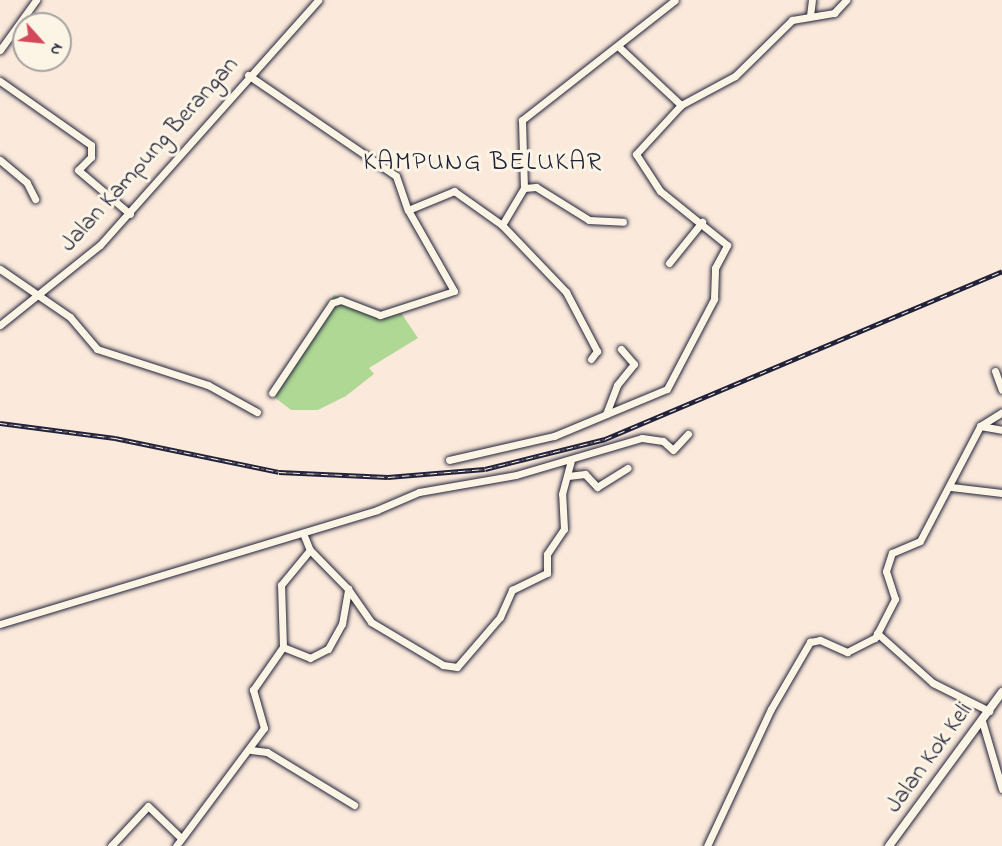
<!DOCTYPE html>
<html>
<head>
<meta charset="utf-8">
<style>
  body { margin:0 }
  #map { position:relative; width:1002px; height:846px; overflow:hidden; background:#fbeadb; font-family:"Indie Flower",sans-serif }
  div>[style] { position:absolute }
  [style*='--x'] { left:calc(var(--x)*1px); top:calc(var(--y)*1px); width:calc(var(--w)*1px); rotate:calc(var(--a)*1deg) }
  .green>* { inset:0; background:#afd895 }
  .roads { filter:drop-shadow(0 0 2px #22223b) drop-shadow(0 0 2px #22223b) }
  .minor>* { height:7px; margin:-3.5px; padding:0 3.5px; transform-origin:3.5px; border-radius:3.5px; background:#fcf5e5 }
  .tertiary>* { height:8px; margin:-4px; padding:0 4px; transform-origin:4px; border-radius:4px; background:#fcf5e5 }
  .rail>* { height:4.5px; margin-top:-2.25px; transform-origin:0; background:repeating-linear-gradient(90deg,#fcf5e5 0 7px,#22223b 0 14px); box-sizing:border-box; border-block:2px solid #22223b }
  span { translate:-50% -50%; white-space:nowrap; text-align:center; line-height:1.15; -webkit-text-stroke:6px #fcf5e5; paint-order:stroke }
  .street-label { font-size:24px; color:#22223b }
  .neighbourhood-label { font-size:26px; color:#22223b; letter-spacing:1.5px }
  .north { position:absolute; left:12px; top:12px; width:60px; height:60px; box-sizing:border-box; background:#fcf5e5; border:2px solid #a5a1a1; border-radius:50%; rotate:117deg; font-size:16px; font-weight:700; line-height:24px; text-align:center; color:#22223b }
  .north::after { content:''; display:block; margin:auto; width:21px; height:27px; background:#d1495b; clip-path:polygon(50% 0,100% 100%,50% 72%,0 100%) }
</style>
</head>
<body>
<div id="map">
  <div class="green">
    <i style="clip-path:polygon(334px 295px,380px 312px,397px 307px,418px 338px,369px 368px,374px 374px,346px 396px,318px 410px,291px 410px,269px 393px)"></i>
  </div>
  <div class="roads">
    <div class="minor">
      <i style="--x:810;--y:16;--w:16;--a:-83"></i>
      <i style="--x:619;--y:47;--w:85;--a:43.1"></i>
      <i style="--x:0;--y:50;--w:62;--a:-54.2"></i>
      <i style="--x:248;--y:75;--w:179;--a:34.3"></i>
      <i style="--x:396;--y:176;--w:36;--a:71"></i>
      <i style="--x:408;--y:210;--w:93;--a:60.4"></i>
      <i style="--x:454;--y:291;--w:78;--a:162"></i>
      <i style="--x:380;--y:315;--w:42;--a:-159"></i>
      <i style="--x:341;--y:300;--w:9;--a:162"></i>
      <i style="--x:332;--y:303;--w:108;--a:123.7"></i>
      <i style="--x:0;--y:81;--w:111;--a:35.1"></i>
      <i style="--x:91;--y:145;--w:12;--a:90"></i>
      <i style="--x:91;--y:157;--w:18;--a:135"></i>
      <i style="--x:78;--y:170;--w:68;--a:40.2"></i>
      <i style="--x:0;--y:160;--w:35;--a:40"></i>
      <i style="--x:27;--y:183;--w:18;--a:63"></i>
      <i style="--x:524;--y:188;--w:12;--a:-5"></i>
      <i style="--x:536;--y:187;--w:62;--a:31.9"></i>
      <i style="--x:589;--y:220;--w:34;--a:3"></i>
      <i style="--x:408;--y:210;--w:50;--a:-22.4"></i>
      <i style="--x:454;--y:191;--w:59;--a:35.3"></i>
      <i style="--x:502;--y:225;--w:93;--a:46.3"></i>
      <i style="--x:566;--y:292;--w:67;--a:62.3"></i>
      <i style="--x:597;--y:351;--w:10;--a:127"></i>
      <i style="--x:502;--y:225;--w:43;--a:-59.3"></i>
      <i style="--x:524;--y:188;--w:68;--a:-91.7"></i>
      <i style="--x:522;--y:120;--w:194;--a:-38.1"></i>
      <i style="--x:669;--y:263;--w:53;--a:-51.2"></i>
      <i style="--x:0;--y:269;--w:85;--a:34.4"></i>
      <i style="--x:70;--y:317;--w:42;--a:49.8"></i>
      <i style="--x:97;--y:349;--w:117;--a:18"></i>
      <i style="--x:208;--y:385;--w:56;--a:28.9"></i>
      <i style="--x:0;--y:325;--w:128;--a:-38.7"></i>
      <i style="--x:100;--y:245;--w:328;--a:-48.3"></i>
      <i style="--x:995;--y:371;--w:20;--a:70"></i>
      <i style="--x:606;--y:414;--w:31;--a:-69"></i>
      <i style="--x:617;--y:385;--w:27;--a:-51"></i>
      <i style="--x:634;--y:364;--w:20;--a:-131"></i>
      <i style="--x:980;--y:426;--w:22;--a:10"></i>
      <i style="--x:449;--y:460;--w:108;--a:-12.9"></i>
      <i style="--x:554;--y:436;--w:122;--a:-22.6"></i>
      <i style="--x:667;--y:389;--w:102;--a:-62.4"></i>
      <i style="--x:714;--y:299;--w:31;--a:-88"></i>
      <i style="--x:715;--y:268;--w:26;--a:-62"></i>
      <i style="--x:727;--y:245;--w:86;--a:-141.1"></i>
      <i style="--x:660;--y:191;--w:44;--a:-123"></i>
      <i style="--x:636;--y:154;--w:67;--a:-47.4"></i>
      <i style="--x:681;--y:105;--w:61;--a:-28.2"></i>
      <i style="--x:735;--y:76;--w:80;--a:-44.5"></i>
      <i style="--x:792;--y:20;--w:43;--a:-9.5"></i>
      <i style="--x:834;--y:13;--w:18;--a:-47"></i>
      <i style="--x:568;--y:476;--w:17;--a:-7"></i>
      <i style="--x:585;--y:474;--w:18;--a:47"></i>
      <i style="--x:597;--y:487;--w:36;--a:-32"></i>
      <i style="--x:951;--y:487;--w:51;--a:6.7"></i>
      <i style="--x:303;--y:533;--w:18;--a:68"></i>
      <i style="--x:310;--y:550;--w:54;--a:45.7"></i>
      <i style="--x:348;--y:589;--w:40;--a:55.1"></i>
      <i style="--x:371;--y:622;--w:84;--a:30.8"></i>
      <i style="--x:443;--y:665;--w:14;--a:8"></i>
      <i style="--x:457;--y:667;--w:66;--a:-49.3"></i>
      <i style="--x:500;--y:617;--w:30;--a:-66"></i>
      <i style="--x:512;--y:590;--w:39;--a:-26"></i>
      <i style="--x:547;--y:573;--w:19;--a:-90"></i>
      <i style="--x:547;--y:554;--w:30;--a:-56"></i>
      <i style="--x:564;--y:529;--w:35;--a:-93"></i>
      <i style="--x:562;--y:494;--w:34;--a:-75"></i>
      <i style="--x:0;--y:624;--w:394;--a:-16.8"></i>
      <i style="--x:377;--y:510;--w:46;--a:-23.2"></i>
      <i style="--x:419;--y:492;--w:98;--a:-9.9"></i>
      <i style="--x:516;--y:475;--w:131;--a:-16.4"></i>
      <i style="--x:642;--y:438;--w:21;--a:8"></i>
      <i style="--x:663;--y:441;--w:13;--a:42"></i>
      <i style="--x:673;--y:450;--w:22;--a:-47"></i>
      <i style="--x:877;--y:633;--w:75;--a:41.8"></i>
      <i style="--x:933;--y:683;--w:63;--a:26.6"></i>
      <i style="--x:283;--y:647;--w:29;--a:22"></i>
      <i style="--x:310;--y:658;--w:20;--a:-27"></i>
      <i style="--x:328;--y:649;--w:29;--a:-61"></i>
      <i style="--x:342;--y:624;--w:36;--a:-80"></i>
      <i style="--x:982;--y:721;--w:71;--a:73.6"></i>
      <i style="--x:251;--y:750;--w:16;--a:7"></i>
      <i style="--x:267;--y:752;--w:102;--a:31.3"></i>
      <i style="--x:111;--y:846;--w:54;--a:-47.2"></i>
      <i style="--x:148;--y:806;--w:46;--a:44.1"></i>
      <i style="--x:176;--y:846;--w:147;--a:-53.3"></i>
      <i style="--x:264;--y:728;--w:40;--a:-106"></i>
      <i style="--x:253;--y:690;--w:52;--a:-55.1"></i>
      <i style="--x:283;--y:647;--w:62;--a:-91.8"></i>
      <i style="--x:281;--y:585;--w:45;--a:-50.4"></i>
      <i style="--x:707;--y:846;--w:151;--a:-65"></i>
      <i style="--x:771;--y:709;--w:78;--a:-59.8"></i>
      <i style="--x:810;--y:642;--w:10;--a:-11"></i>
      <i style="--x:820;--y:640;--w:30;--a:24"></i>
      <i style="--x:847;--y:652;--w:31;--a:-27"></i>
      <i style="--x:875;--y:638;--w:44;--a:-62.9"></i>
      <i style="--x:895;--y:599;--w:29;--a:-108"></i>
      <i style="--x:886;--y:571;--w:19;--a:-72"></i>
      <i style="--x:892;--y:553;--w:30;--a:-23"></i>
      <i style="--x:920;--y:541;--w:130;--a:-62.4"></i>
      <i style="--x:980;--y:426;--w:26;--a:-32"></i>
    </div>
    <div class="tertiary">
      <i style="--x:889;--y:846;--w:191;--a:-53.7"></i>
    </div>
  </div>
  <div class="rail">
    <i style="--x:0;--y:423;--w:116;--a:7.4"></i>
    <i style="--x:115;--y:438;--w:167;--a:11.7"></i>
    <i style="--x:279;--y:472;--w:109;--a:2.6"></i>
    <i style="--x:388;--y:477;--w:97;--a:-4.7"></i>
    <i style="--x:485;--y:469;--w:124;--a:-14"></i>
    <i style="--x:605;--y:439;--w:431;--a:-22.9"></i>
  </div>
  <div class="street-label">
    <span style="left:150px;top:155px;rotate:-48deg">Jalan Kampung Berangan</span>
    <span style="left:930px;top:758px;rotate:-54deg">Jalan Kok Keli</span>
  </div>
  <div class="neighbourhood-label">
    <span style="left:483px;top:164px">KAMPUNG BELUKAR</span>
  </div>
  <div class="north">N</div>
</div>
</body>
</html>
